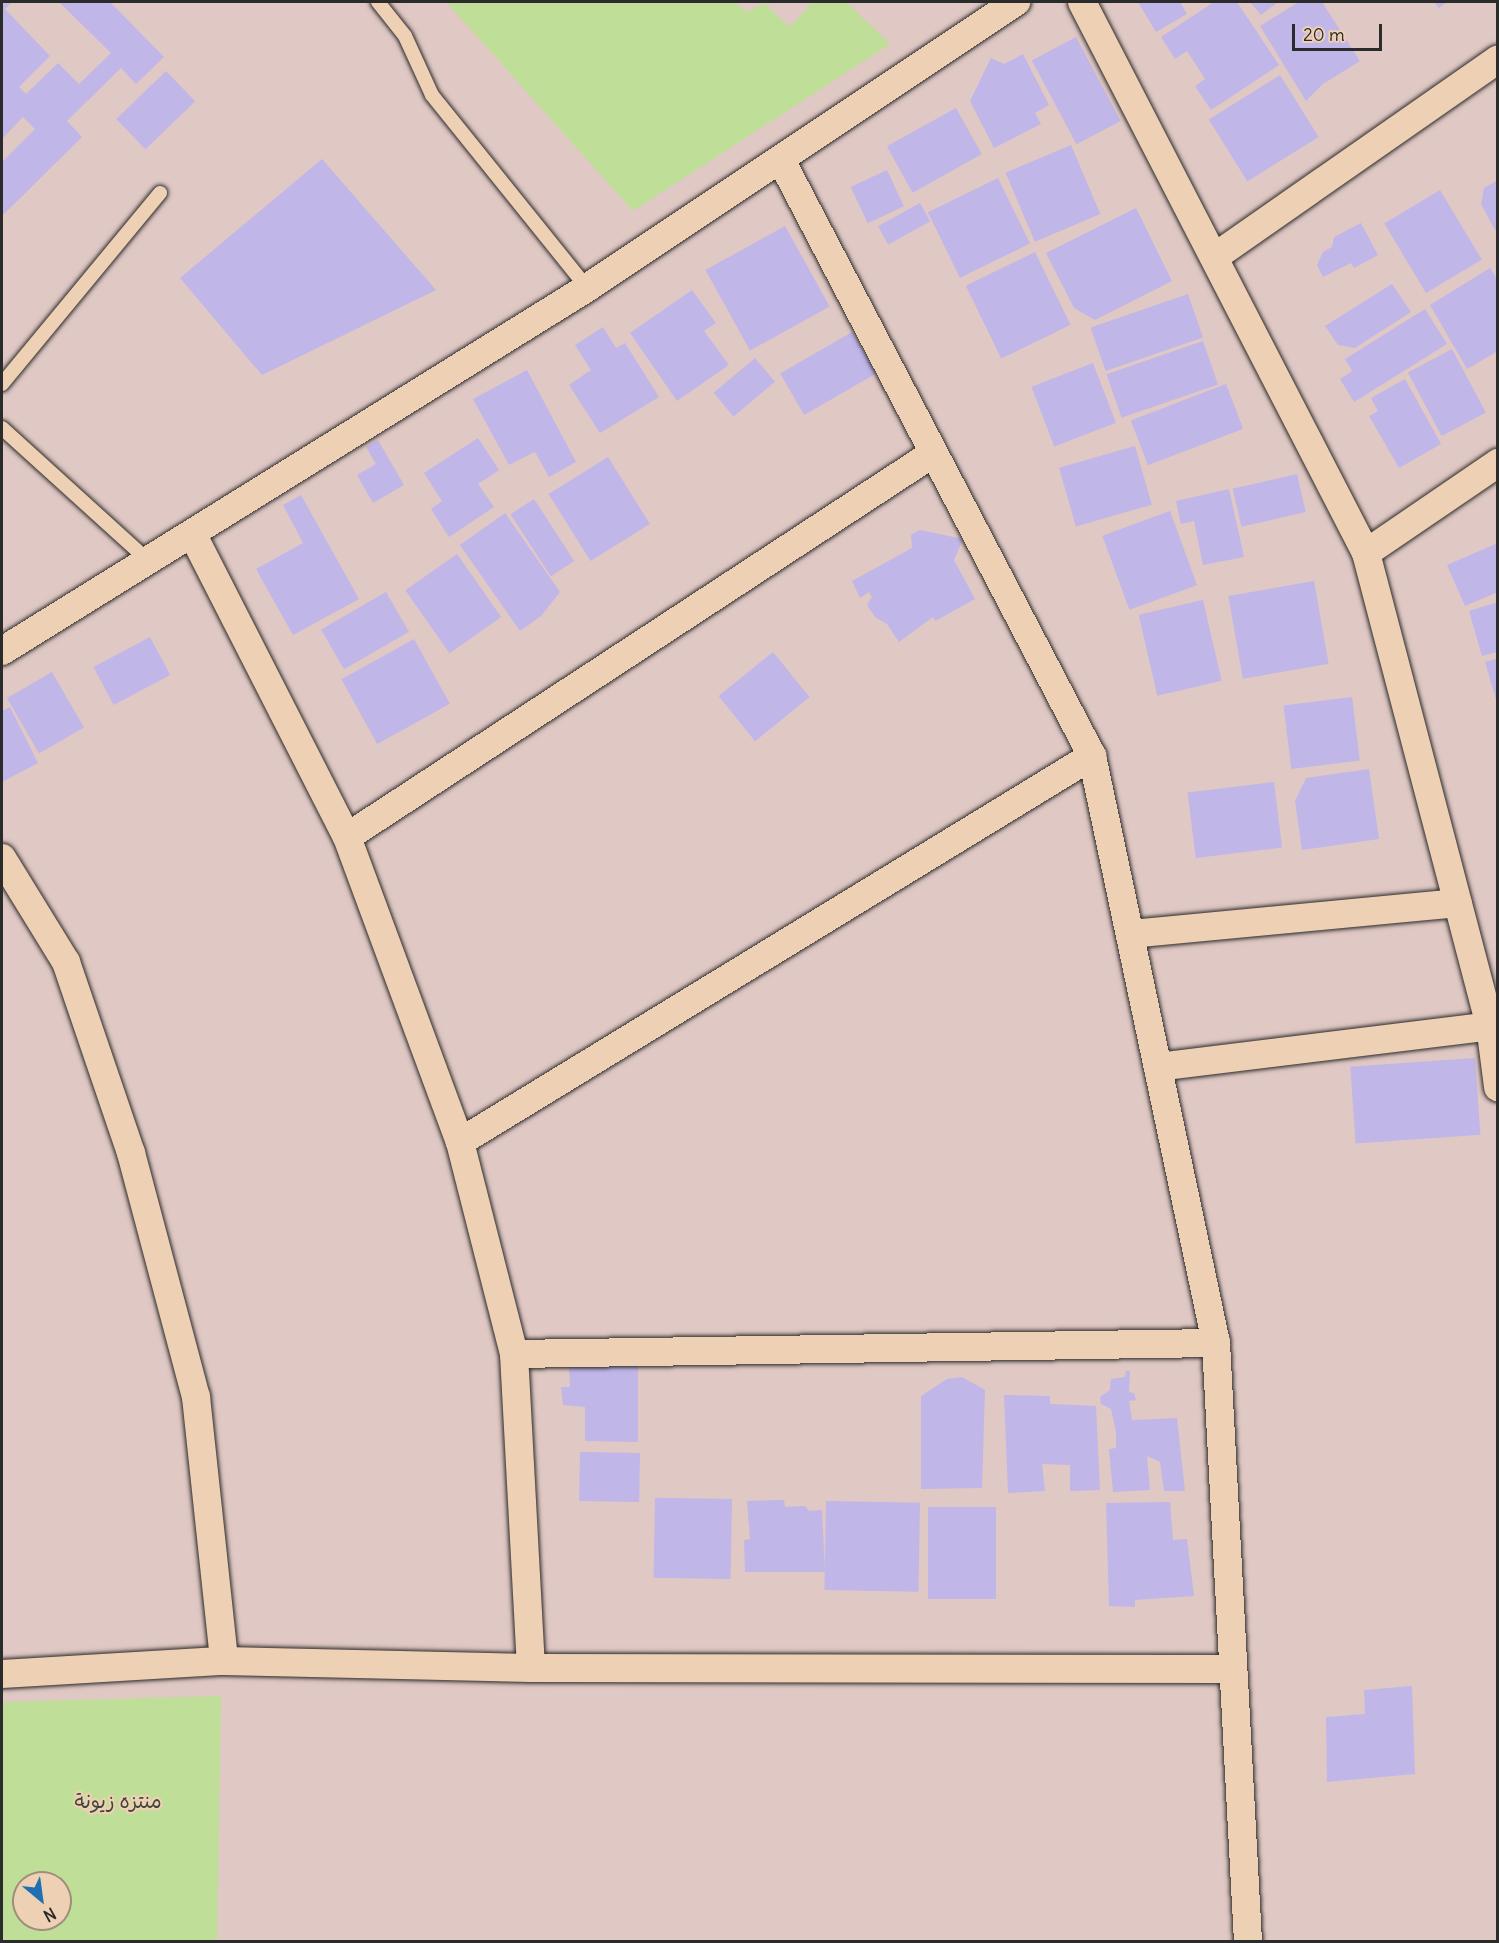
<!DOCTYPE html>
<html>
<head>
<meta charset="utf-8">
<style>
  body { margin:0 }
  #map { position:relative; width:1499px; height:1943px; overflow:hidden; background:#e0c8c4; font-family:Delius,"Playpen Sans Arabic",sans-serif }
  div>[style] { position:absolute }
  [style*='--x'] { left:calc(var(--x)*1px); top:calc(var(--y)*1px); width:calc(var(--w)*1px); rotate:calc(var(--a)*1deg) }
  .green>* { inset:0; background:#bfde97 }
  .building>* { inset:0; background:#c0b6e8; transform-origin:0 0 }
  .roads { filter:drop-shadow(0 0 2px #2b2b2b) drop-shadow(0 0 2px #2b2b2b) }
  .service>* { height:14px; margin:-7px; padding:0 7px; transform-origin:7px; border-radius:7px; background:#eed0b4 }
  .minor>* { height:28px; margin:-14px; padding:0 14px; transform-origin:14px; border-radius:14px; background:#eed0b4 }
  span { translate:-50% -50%; white-space:nowrap; text-align:center; line-height:1.15; -webkit-text-stroke:4.5px #eed0b4; paint-order:stroke }
  .park-label { font-size:20px; color:#41463b }
  .frame { position:absolute; inset:0; border:3px solid #2b2b2b; pointer-events:none }
  .north { position:absolute; left:12px; top:1871px; width:60px; height:60px; box-sizing:border-box; background:#eed0b4; border:2px solid #a08e7d; border-radius:50%; rotate:151deg; font-size:16px; font-weight:700; line-height:24px; text-align:center; color:#2b2b2b }
  .north::after { content:''; display:block; margin:auto; width:21px; height:27px; background:#1f6fb2; clip-path:polygon(50% 0,100% 100%,50% 72%,0 100%) }
  .scale { position:absolute; left:1292px; top:24px; width:90px; height:27px; box-sizing:border-box; border:3px solid #2b2b2b; border-top:0; padding-left:8px; font-size:18px; line-height:21px; white-space:nowrap; color:#2b2b2b; -webkit-text-stroke:4px #eed0b4; paint-order:stroke }
</style>
</head>
<body>
<div id="map">
  <div class="green">
    <i style="clip-path:polygon(451px 2px,734px 2px,748px 12px,764px 3px,790px 27px,813px 2px,846px 2px,890px 44px,633px 211px,448px 4px)"></i>
    <i style="clip-path:polygon(evenodd,221px 1696px,217px 1941px,2px 1941px,2px 1702px,221px 1696px,24px 1883px,60px 1883px,60px 1919px,24px 1919px,24px 1883px)"></i>
  </div>
  <div class="building">
    <i style="clip-path:polygon(2px 2px,12px 2px,5px 9px,50px 56px,19px 87px,26px 94px,58px 63px,79px 84px,111px 53px,59px 2px,110px 2px,164px 57px,136px 84px,121px 68px,67px 121px,82px 137px,2px 216px,2px 162px,35px 129px,23px 117px,2px 139px)"></i>
    <i style="clip-path:polygon(1138px 2px,1180px 2px,1187px 14px,1156px 32px)"></i>
    <i style="clip-path:polygon(1214px 2px,1237px 2px,1279px 65px,1211px 110px,1195px 86px,1205px 79px,1187px 51px,1175px 59px,1161px 37px)"></i>
    <i style="clip-path:polygon(1250px 2px,1278px 2px,1261px 15px)"></i>
    <i style="clip-path:polygon(1299px 2px,1322px 2px,1360px 61px,1323px 84px,1306px 101px,1260px 26px)"></i>
    <i style="clip-path:polygon(1434px 2px,1447px 2px,1439px 8px)"></i>
    <i style="left:1076px;top:37px;width:95px;height:50px;rotate:62deg"></i>
    <i style="clip-path:polygon(1023px 54px,1049px 105px,1035px 113px,1041px 124px,994px 148px,970px 101px,991px 58px,1004px 64px)"></i>
    <i style="left:166px;top:71px;width:42px;height:69px;rotate:46deg"></i>
    <i style="left:1280px;top:75px;width:73px;height:84px;rotate:58deg"></i>
    <i style="left:956px;top:108px;width:53px;height:79px;rotate:61deg"></i>
    <i style="left:1071px;top:145px;width:75px;height:71px;rotate:67deg"></i>
    <i style="clip-path:polygon(322px 159px,436px 290px,262px 375px,180px 278px)"></i>
    <i style="left:887px;top:170px;width:40px;height:40px;rotate:65deg"></i>
    <i style="left:998px;top:178px;width:73px;height:78px;rotate:64deg"></i>
    <i style="clip-path:polygon(1498px 180px,1498px 229px,1495px 230px,1481px 204px,1484px 188px)"></i>
    <i style="left:1440px;top:190px;width:81px;height:65px;rotate:59deg"></i>
    <i style="left:920px;top:203px;width:21px;height:48px;rotate:61deg"></i>
    <i style="clip-path:polygon(1136px 208px,1172px 281px,1095px 320px,1074px 308px,1046px 253px)"></i>
    <i style="clip-path:polygon(1361px 223px,1378px 255px,1354px 268px,1351px 263px,1323px 277px,1317px 265px,1323px 252px,1332px 247px,1334px 237px)"></i>
    <i style="left:785px;top:226px;width:92px;height:91px;rotate:61deg"></i>
    <i style="left:1035px;top:252px;width:81px;height:77px;rotate:64deg"></i>
    <i style="clip-path:polygon(1490px 268px,1498px 281px,1498px 351px,1467px 369px,1430px 305px)"></i>
    <i style="clip-path:polygon(1392px 284px,1411px 312px,1355px 348px,1338px 345px,1325px 326px)"></i>
    <i style="clip-path:polygon(692px 290px,716px 323px,704px 331px,729px 365px,677px 401px,630px 333px)"></i>
    <i style="left:1188px;top:294px;width:46px;height:103px;rotate:71deg"></i>
    <i style="clip-path:polygon(1425px 309px,1447px 344px,1354px 402px,1340px 379px,1352px 371px,1345px 359px)"></i>
    <i style="clip-path:polygon(603px 327px,616px 348px,625px 343px,659px 397px,600px 433px,569px 385px,591px 370px,575px 345px)"></i>
    <i style="left:852px;top:332px;width:48px;height:83px;rotate:60deg"></i>
    <i style="left:1203px;top:341px;width:46px;height:102px;rotate:71deg"></i>
    <i style="left:1452px;top:349px;width:72px;height:50px;rotate:62deg"></i>
    <i style="left:755px;top:358px;width:31px;height:54px;rotate:50deg"></i>
    <i style="left:1093px;top:363px;width:64px;height:66px;rotate:69deg"></i>
    <i style="clip-path:polygon(527px 370px,576px 462px,549px 477px,535px 452px,509px 465px,473px 399px)"></i>
    <i style="clip-path:polygon(1405px 379px,1441px 444px,1399px 468px,1369px 416px,1378px 411px,1371px 398px)"></i>
    <i style="left:1226px;top:384px;width:48px;height:102px;rotate:69deg"></i>
    <i style="clip-path:polygon(478px 438px,499px 470px,478px 484px,494px 507px,449px 537px,431px 509px,442px 501px,424px 473px)"></i>
    <i style="clip-path:polygon(378px 440px,404px 485px,373px 503px,357px 475px,376px 464px,366px 447px)"></i>
    <i style="left:1135px;top:446px;width:61px;height:79px;rotate:74deg"></i>
    <i style="left:608px;top:457px;width:79px;height:70px;rotate:58deg"></i>
    <i style="left:1297px;top:474px;width:39px;height:66px;rotate:77deg"></i>
    <i style="clip-path:polygon(1229px 489px,1244px 557px,1203px 565px,1194px 521px,1181px 524px,1176px 501px)"></i>
    <i style="clip-path:polygon(301px 495px,359px 599px,293px 635px,256px 569px,303px 543px,283px 505px)"></i>
    <i style="left:534px;top:499px;width:74px;height:28px;rotate:57deg"></i>
    <i style="left:1170px;top:511px;width:79px;height:72px;rotate:70deg"></i>
    <i style="clip-path:polygon(505px 513px,560px 592px,541px 616px,520px 631px,460px 545px)"></i>
    <i style="clip-path:polygon(920px 530px,963px 539px,954px 560px,975px 599px,935px 621px,933px 617px,899px 642px,887px 624px,875px 617px,867px 605px,872px 597px,869px 592px,860px 598px,852px 581px,912px 548px,911px 535px)"></i>
    <i style="clip-path:polygon(1498px 543px,1498px 592px,1465px 606px,1447px 565px)"></i>
    <i style="left:457px;top:554px;width:77px;height:63px;rotate:55deg"></i>
    <i style="left:1314px;top:581px;width:84px;height:87px;rotate:80deg"></i>
    <i style="left:386px;top:592px;width:46px;height:75px;rotate:60deg"></i>
    <i style="left:1203px;top:600px;width:83px;height:66px;rotate:77deg"></i>
    <i style="clip-path:polygon(1498px 602px,1498px 652px,1482px 656px,1469px 611px)"></i>
    <i style="left:150px;top:637px;width:43px;height:64px;rotate:62deg"></i>
    <i style="left:414px;top:639px;width:74px;height:83px;rotate:61deg"></i>
    <i style="left:773px;top:652px;width:58px;height:70px;rotate:51deg"></i>
    <i style="clip-path:polygon(1498px 658px,1498px 703px,1497px 703px,1485px 662px)"></i>
    <i style="left:52px;top:672px;width:64px;height:52px;rotate:60deg"></i>
    <i style="left:1352px;top:697px;width:64px;height:69px;rotate:83deg"></i>
    <i style="clip-path:polygon(10px 707px,38px 763px,2px 782px,2px 711px)"></i>
    <i style="clip-path:polygon(1369px 769px,1379px 839px,1302px 850px,1295px 801px,1306px 778px)"></i>
    <i style="left:1274px;top:782px;width:66px;height:87px;rotate:83deg"></i>
    <i style="left:1475px;top:1058px;width:77px;height:125px;rotate:86deg"></i>
    <i style="clip-path:polygon(638px 1361px,638px 1442px,585px 1441px,585px 1407px,563px 1405px,561px 1387px,570px 1387px,569px 1364px)"></i>
    <i style="clip-path:polygon(1126px 1371px,1130px 1371px,1129px 1392px,1134px 1393px,1136px 1400px,1129px 1401px,1132px 1420px,1177px 1418px,1185px 1491px,1164px 1491px,1160px 1462px,1147px 1456px,1150px 1490px,1113px 1492px,1109px 1449px,1116px 1448px,1116px 1432px,1111px 1409px,1101px 1404px,1100px 1397px,1110px 1390px,1111px 1379px,1125px 1377px)"></i>
    <i style="clip-path:polygon(962px 1377px,985px 1390px,982px 1488px,921px 1489px,921px 1396px,947px 1379px)"></i>
    <i style="clip-path:polygon(1004px 1395px,1050px 1396px,1050px 1404px,1096px 1406px,1100px 1490px,1070px 1491px,1070px 1465px,1042px 1464px,1045px 1491px,1008px 1493px)"></i>
    <i style="left:580px;top:1452px;width:60px;height:49px;rotate:1deg"></i>
    <i style="left:732px;top:1499px;width:80px;height:77px;rotate:91deg"></i>
    <i style="clip-path:polygon(784px 1500px,785px 1507px,805px 1506px,809px 1511px,822px 1510px,825px 1572px,745px 1572px,744px 1540px,750px 1539px,747px 1501px)"></i>
    <i style="left:826px;top:1501px;width:94px;height:89px;rotate:1deg"></i>
    <i style="clip-path:polygon(1170px 1502px,1173px 1540px,1187px 1539px,1194px 1596px,1135px 1600px,1135px 1607px,1109px 1606px,1106px 1503px)"></i>
    <i style="left:996px;top:1507px;width:92px;height:68px;rotate:90deg"></i>
    <i style="clip-path:polygon(1412px 1686px,1415px 1774px,1327px 1782px,1326px 1717px,1365px 1714px,1364px 1690px)"></i>
  </div>
  <div class="roads">
    <div class="service">
      <i style="--x:378;--y:2;--w:43;--a:51.5"></i>
      <i style="--x:405;--y:36;--w:65;--a:65.4"></i>
      <i style="--x:432;--y:95;--w:248;--a:51.2"></i>
      <i style="--x:2;--y:384;--w:248;--a:-50.4"></i>
      <i style="--x:2;--y:428;--w:200;--a:42.2"></i>
    </div>
    <div class="minor">
      <i style="--x:1082;--y:2;--w:620;--a:62.73"></i>
      <i style="--x:1366;--y:553;--w:488;--a:75.3"></i>
      <i style="--x:1490;--y:1025;--w:63;--a:82.6"></i>
      <i style="--x:781;--y:160;--w:672;--a:62.44"></i>
      <i style="--x:1092;--y:756;--w:600;--a:78.07"></i>
      <i style="--x:1216;--y:1343;--w:600;--a:86.94"></i>
      <i style="--x:1216;--y:256;--w:344;--a:-34.9"></i>
      <i style="--x:193;--y:535;--w:339;--a:63"></i>
      <i style="--x:347;--y:837;--w:325;--a:69.7"></i>
      <i style="--x:460;--y:1142;--w:219;--a:75.7"></i>
      <i style="--x:514;--y:1354;--w:314;--a:86.9"></i>
      <i style="--x:1366;--y:553;--w:160;--a:-34.3"></i>
      <i style="--x:2;--y:651;--w:688;--a:-31.82"></i>
      <i style="--x:587;--y:288;--w:516;--a:-33.69"></i>
      <i style="--x:347;--y:837;--w:699;--a:-33.21"></i>
      <i style="--x:2;--y:858;--w:122;--a:58.4"></i>
      <i style="--x:66;--y:962;--w:202;--a:71.2"></i>
      <i style="--x:131;--y:1153;--w:253;--a:75.1"></i>
      <i style="--x:196;--y:1397;--w:265;--a:83.9"></i>
      <i style="--x:1130;--y:934;--w:329;--a:-5.4"></i>
      <i style="--x:1158;--y:1067;--w:343;--a:-7"></i>
      <i style="--x:460;--y:1142;--w:741;--a:-31.41"></i>
      <i style="--x:514;--y:1354;--w:702;--a:-0.9"></i>
      <i style="--x:2;--y:1674;--w:222;--a:-3.4"></i>
      <i style="--x:224;--y:1661;--w:307;--a:1.3"></i>
      <i style="--x:531;--y:1668;--w:702;--a:0.08"></i>
    </div>
  </div>
  <div class="park-label">
    <span style="left:118px;top:1800px">منتزه زيونة</span>
  </div>
  <div class="frame"></div>
  <div class="north">N</div>
  <div class="scale">20 m</div>
</div>
</body>
</html>
